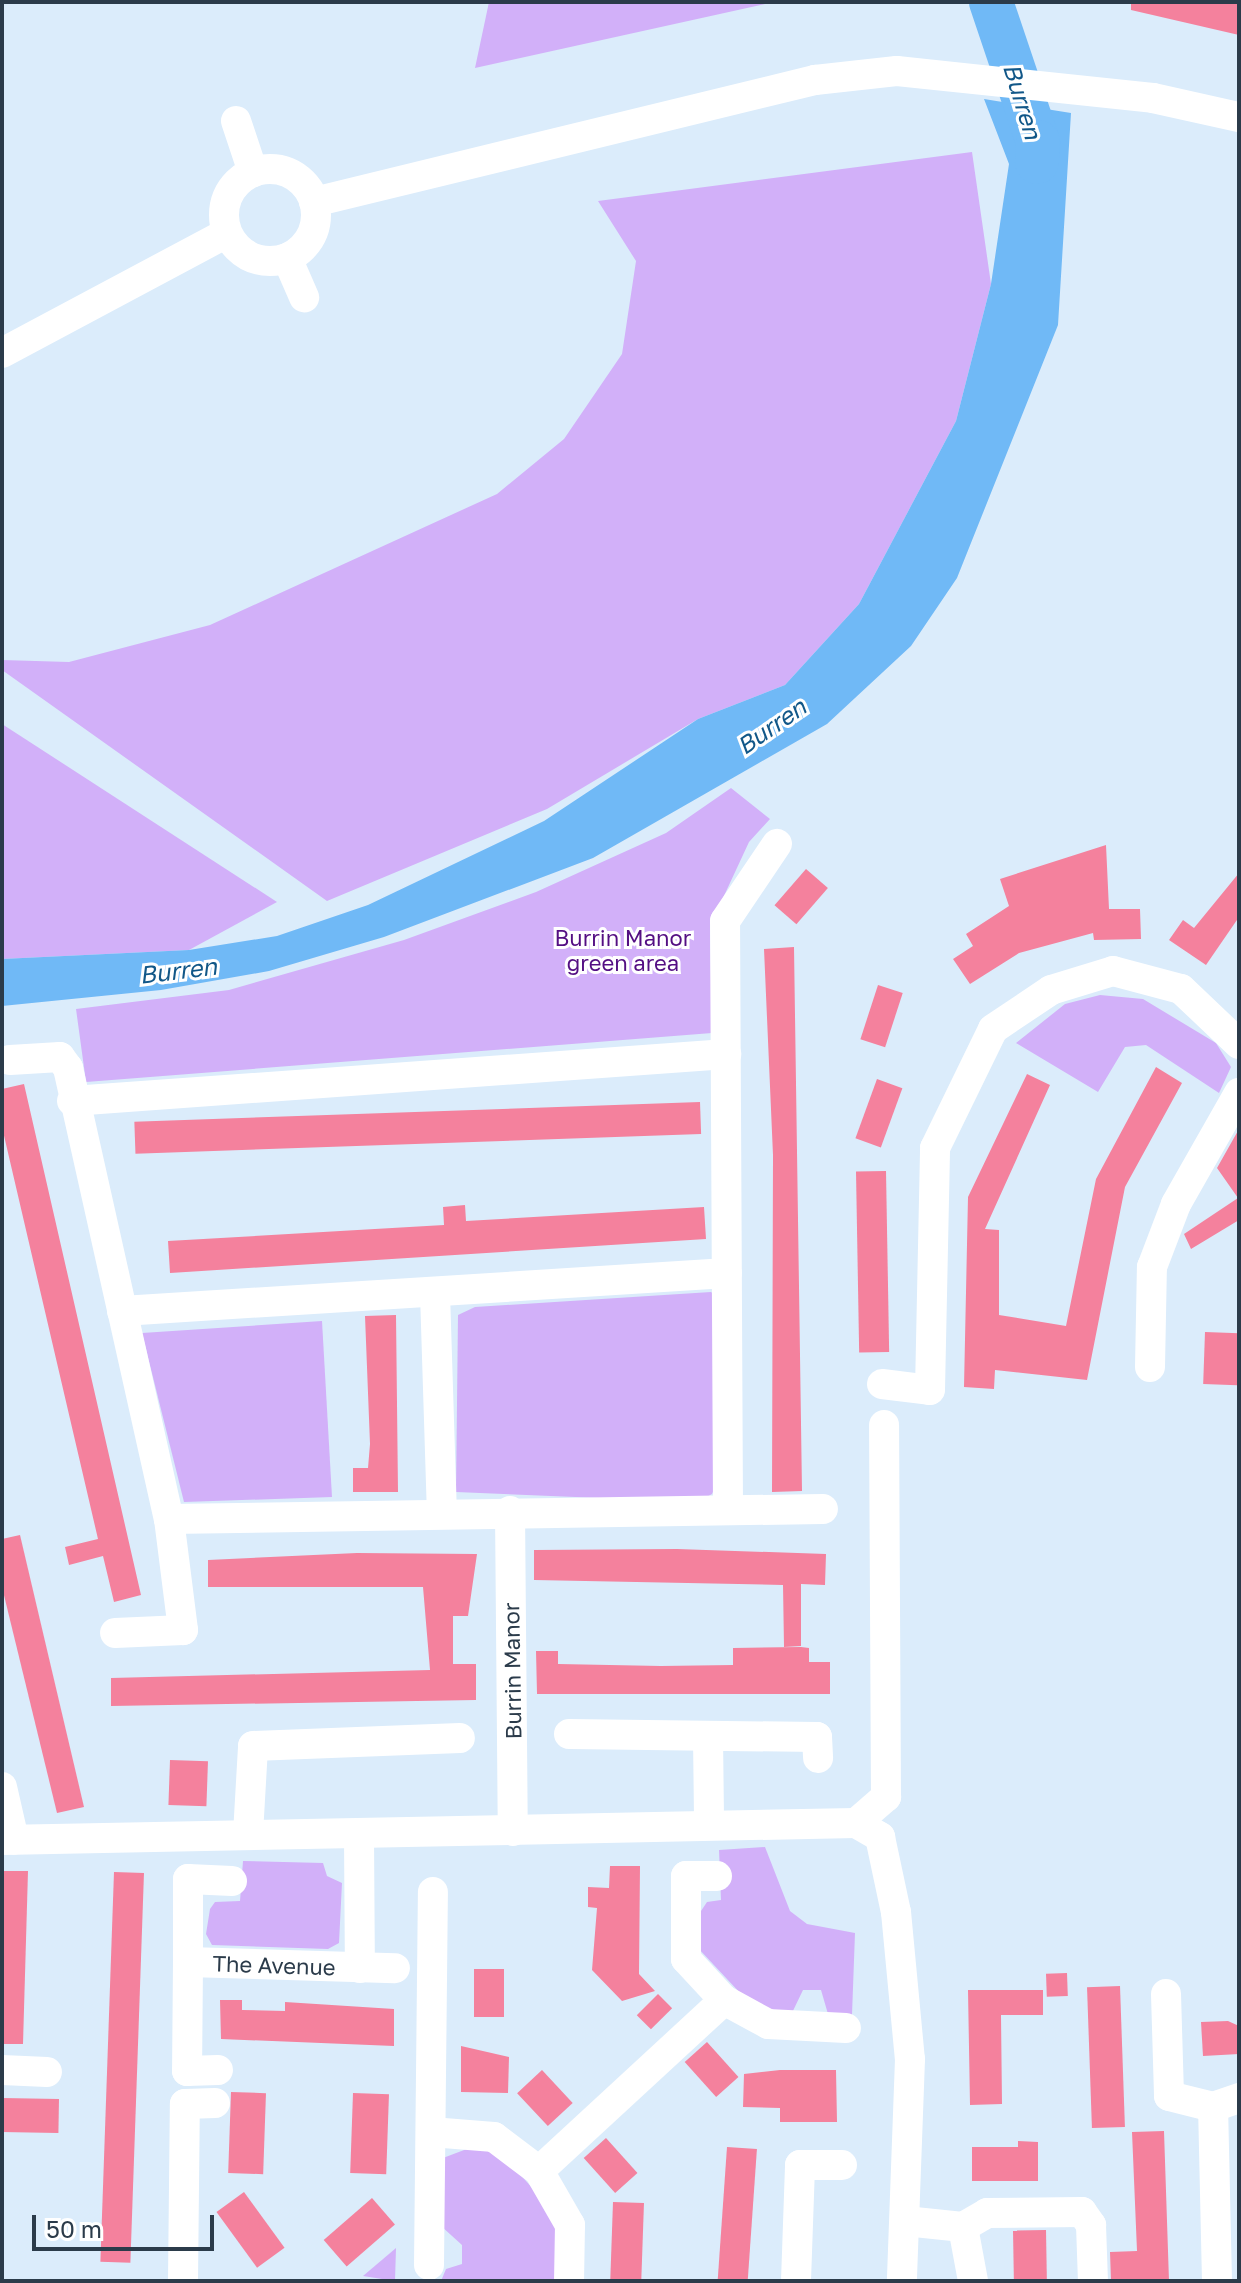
<!DOCTYPE html>
<html>
<head>
<meta charset="utf-8">
<style>
  body { margin:0 }
  #map { position:relative; width:1241px; height:2283px; overflow:hidden; background:#dbecfb; font-family:"Golos Text",sans-serif }
  div>[style] { position:absolute }
  [style*='--x'] { left:calc(var(--x)*1px); top:calc(var(--y)*1px); width:calc(var(--w)*1px); rotate:calc(var(--a)*1deg) }
  .green>* { inset:0; background:#d2b0f9 }
  .water>* { inset:0; background:#70b9f6 }
  .river>* { height:44px; margin:-22px; padding:0 22px; transform-origin:22px; border-radius:22px; background:#70b9f6 }
  .building>* { inset:0; background:#f4819d; transform-origin:0 0 }
  .minor>* { height:30px; margin:-15px; padding:0 15px; transform-origin:15px; border-radius:15px; background:#fff }
  .minor>.ring { margin:-15px; padding:0; box-sizing:content-box; background:none; border:30px solid #fff; border-radius:50% }
  span { translate:-50% -50%; white-space:nowrap; text-align:center; line-height:1.15; -webkit-text-stroke:6px #fff; paint-order:stroke }
  .park-label { font-size:22px; color:#540f83 }
  .street-label { font-size:22px; color:#2b3b4a }
  .water-label { font-size:24px; color:#115788; font-style:italic }
  .frame { position:absolute; inset:0; border:4px solid #2b3b4a; pointer-events:none }
  .scale { position:absolute; left:32px; top:2215px; width:182px; height:36px; box-sizing:border-box; border:4px solid #2b3b4a; border-top:0; padding-left:10px; font-size:24px; line-height:28px; white-space:nowrap; color:#2b3b4a; -webkit-text-stroke:6px #fff; paint-order:stroke }
</style>
</head>
<body>
<div id="map">
  <div class="green">
    <i style="clip-path:polygon(489px 2px,765px 2px,765px 4px,475px 68px)"></i>
    <i style="clip-path:polygon(972px 152px,991px 284px,956px 421px,859px 604px,785px 685px,698px 719px,547px 809px,327px 901px,2px 670px,2px 660px,69px 662px,210px 625px,497px 494px,564px 439px,622px 354px,636px 261px,598px 201px)"></i>
    <i style="clip-path:polygon(2px 724px,277px 902px,189px 950px,2px 959px)"></i>
    <i style="clip-path:polygon(731px 788px,770px 819px,749px 842px,710px 926px,712px 1033px,86px 1082px,76px 1009px,229px 990px,404px 940px,536px 892px,666px 833px)"></i>
    <i style="clip-path:polygon(1100px 995px,1143px 999px,1216px 1043px,1231px 1067px,1219px 1093px,1146px 1045px,1125px 1047px,1098px 1092px,1016px 1043px,1065px 1004px)"></i>
    <i style="clip-path:polygon(711px 1292px,720px 1299px,719px 1479px,712px 1494px,698px 1502px,456px 1492px,458px 1315px,475px 1307px)"></i>
    <i style="clip-path:polygon(322px 1321px,332px 1497px,184px 1502px,142px 1333px)"></i>
    <i style="clip-path:polygon(765px 1847px,790px 1911px,807px 1924px,855px 1933px,852px 2015px,828px 2014px,821px 1990px,803px 1990px,791px 2015px,756px 2010px,698px 1948px,697px 1917px,707px 1902px,721px 1900px,719px 1850px)"></i>
    <i style="clip-path:polygon(243px 1861px,323px 1863px,327px 1876px,342px 1883px,339px 1943px,328px 1949px,212px 1945px,206px 1934px,210px 1909px,215px 1902px,240px 1901px)"></i>
    <i style="clip-path:polygon(472px 2147px,502px 2154px,550px 2208px,557px 2221px,556px 2281px,441px 2281px,446px 2269px,462px 2264px,462px 2245px,441px 2226px,443px 2158px)"></i>
    <i style="clip-path:polygon(396px 2248px,395px 2281px,363px 2276px)"></i>
  </div>
  <div class="water">
    <i style="clip-path:polygon(984px 99px,1071px 113px,1058px 325px,957px 578px,911px 646px,827px 724px,593px 858px,384px 937px,269px 971px,161px 990px,2px 1006px,2px 959px,189px 950px,277px 936px,368px 905px,544px 821px,698px 719px,785px 685px,859px 604px,956px 421px,991px 284px,1009px 164px)"></i>
  </div>
  <div class="river">
    <i style="--x:991;--y:2;--w:148;--a:71.4"></i>
    <i style="--x:1038;--y:142;--w:20;--a:93"></i>
  </div>
  <div class="building">
    <i style="clip-path:polygon(1131px 2px,1239px 2px,1239px 35px,1131px 10px)"></i>
    <i style="clip-path:polygon(1106px 845px,1109px 909px,1140px 909px,1141px 939px,1094px 940px,1093px 933px,1019px 953px,970px 984px,953px 959px,973px 946px,966px 934px,1009px 906px,1000px 879px)"></i>
    <i style="left:806px;top:869px;width:29px;height:48px;rotate:41deg"></i>
    <i style="clip-path:polygon(1239px 873px,1239px 917px,1206px 965px,1169px 940px,1183px 920px,1194px 928px)"></i>
    <i style="clip-path:polygon(794px 947px,802px 1491px,772px 1492px,773px 1155px,764px 949px)"></i>
    <i style="left:878px;top:985px;width:26px;height:57px;rotate:18deg"></i>
    <i style="clip-path:polygon(1156px 1067px,1182px 1083px,1125px 1187px,1087px 1380px,995px 1370px,994px 1389px,964px 1387px,968px 1197px,1027px 1074px,1050px 1085px,985px 1229px,999px 1230px,999px 1315px,1066px 1326px,1096px 1179px)"></i>
    <i style="left:877px;top:1079px;width:27px;height:63px;rotate:20deg"></i>
    <i style="clip-path:polygon(24px 1084px,141px 1595px,114px 1602px,103px 1556px,69px 1565px,65px 1547px,98px 1539px,2px 1127px,2px 1089px)"></i>
    <i style="left:700px;top:1102px;width:32px;height:566px;rotate:88deg"></i>
    <i style="clip-path:polygon(1239px 1129px,1239px 1220px,1191px 1249px,1184px 1234px,1238px 1198px,1217px 1168px)"></i>
    <i style="left:886px;top:1171px;width:181px;height:30px;rotate:89deg"></i>
    <i style="clip-path:polygon(465px 1205px,466px 1221px,704px 1207px,706px 1239px,170px 1273px,168px 1241px,444px 1225px,443px 1207px)"></i>
    <i style="clip-path:polygon(396px 1315px,398px 1492px,353px 1492px,353px 1468px,368px 1468px,370px 1444px,365px 1316px)"></i>
    <i style="left:1205px;top:1332px;width:34px;height:52px;rotate:2deg"></i>
    <i style="clip-path:polygon(20px 1535px,84px 1807px,57px 1813px,2px 1587px,2px 1539px)"></i>
    <i style="clip-path:polygon(677px 1549px,826px 1554px,825px 1585px,801px 1584px,801px 1646px,784px 1647px,783px 1585px,534px 1580px,534px 1550px)"></i>
    <i style="clip-path:polygon(357px 1553px,477px 1554px,468px 1616px,453px 1616px,453px 1664px,476px 1664px,476px 1700px,111px 1706px,111px 1678px,430px 1670px,423px 1587px,208px 1587px,208px 1560px)"></i>
    <i style="clip-path:polygon(801px 1647px,809px 1648px,809px 1662px,830px 1662px,830px 1694px,537px 1694px,536px 1651px,558px 1651px,558px 1664px,661px 1666px,733px 1665px,733px 1648px)"></i>
    <i style="left:170px;top:1760px;width:38px;height:45px;rotate:2deg"></i>
    <i style="clip-path:polygon(610px 1866px,640px 1866px,639px 1974px,655px 1991px,622px 2001px,592px 1970px,597px 1908px,588px 1907px,588px 1887px,609px 1888px)"></i>
    <i style="clip-path:polygon(2px 1871px,28px 1871px,23px 2044px,2px 2044px)"></i>
    <i style="left:114px;top:1872px;width:30px;height:390px;rotate:2deg"></i>
    <i style="left:474px;top:1969px;width:30px;height:48px"></i>
    <i style="left:1067px;top:1973px;width:23px;height:21px;rotate:88deg"></i>
    <i style="left:1120px;top:1986px;width:141px;height:33px;rotate:88deg"></i>
    <i style="clip-path:polygon(968px 1990px,1043px 1990px,1043px 2015px,1001px 2015px,1002px 2104px,970px 2105px)"></i>
    <i style="left:658px;top:1994px;width:20px;height:30px;rotate:45deg"></i>
    <i style="clip-path:polygon(220px 2000px,242px 2000px,242px 2010px,285px 2011px,285px 2002px,394px 2009px,394px 2046px,221px 2039px)"></i>
    <i style="clip-path:polygon(1228px 2021px,1239px 2026px,1239px 2054px,1203px 2056px,1201px 2022px)"></i>
    <i style="left:707px;top:2042px;width:47px;height:30px;rotate:48deg"></i>
    <i style="clip-path:polygon(461px 2046px,509px 2057px,508px 2093px,461px 2092px)"></i>
    <i style="left:542px;top:2070px;width:45px;height:34px;rotate:47deg"></i>
    <i style="clip-path:polygon(780px 2070px,836px 2070px,837px 2122px,780px 2122px,780px 2108px,743px 2107px,744px 2074px)"></i>
    <i style="left:231px;top:2092px;width:35px;height:81px;rotate:2deg"></i>
    <i style="left:353px;top:2093px;width:36px;height:80px;rotate:2deg"></i>
    <i style="left:2px;top:2098px;width:57px;height:34px;rotate:1deg"></i>
    <i style="clip-path:polygon(1164px 2131px,1169px 2281px,1111px 2281px,1110px 2252px,1137px 2251px,1132px 2132px)"></i>
    <i style="left:606px;top:2138px;width:47px;height:30px;rotate:48deg"></i>
    <i style="clip-path:polygon(1018px 2141px,1038px 2142px,1038px 2181px,972px 2181px,972px 2147px,1018px 2147px)"></i>
    <i style="left:727px;top:2147px;width:30px;height:134px;rotate:4deg"></i>
    <i style="left:244px;top:2192px;width:69px;height:34px;rotate:54deg"></i>
    <i style="left:372px;top:2198px;width:35px;height:64px;rotate:49deg"></i>
    <i style="left:613px;top:2202px;width:31px;height:79px;rotate:2deg"></i>
    <i style="left:1046px;top:2230px;width:51px;height:33px;rotate:89deg"></i>
  </div>
  <div class="minor">
    <i style="--x:236;--y:121;--w:54;--a:71.6"></i>
    <i class="ring" style="left:224px;top:169px;width:62px;height:62px"></i>
    <i style="--x:314;--y:202;--w:516;--a:-13.69"></i>
    <i style="--x:815;--y:80;--w:82;--a:-6.3"></i>
    <i style="--x:897;--y:71;--w:257;--a:6"></i>
    <i style="--x:1153;--y:98;--w:88;--a:12.5"></i>
    <i style="--x:287;--y:258;--w:43;--a:66.4"></i>
    <i style="--x:2;--y:353;--w:255;--a:-28.1"></i>
    <i style="--x:10;--y:1060;--w:50;--a:-3.4"></i>
    <i style="--x:60;--y:1057;--w:14;--a:54"></i>
    <i style="--x:68;--y:1068;--w:462;--a:77.4"></i>
    <i style="--x:169;--y:1519;--w:112;--a:82.8"></i>
    <i style="--x:183;--y:1630;--w:68;--a:177.5"></i>
    <i style="--x:72;--y:1101;--w:656;--a:-4.11"></i>
    <i style="--x:435;--y:1293;--w:219;--a:88.2"></i>
    <i style="--x:122;--y:1311;--w:606;--a:-3.59"></i>
    <i style="--x:1150;--y:1367;--w:100;--a:-88.9"></i>
    <i style="--x:1152;--y:1267;--w:67;--a:-69.1"></i>
    <i style="--x:1176;--y:1204;--w:128;--a:-60.4"></i>
    <i style="--x:882;--y:1384;--w:48;--a:7.1"></i>
    <i style="--x:930;--y:1390;--w:242;--a:-88.8"></i>
    <i style="--x:935;--y:1148;--w:132;--a:-64"></i>
    <i style="--x:993;--y:1029;--w:70;--a:-33.9"></i>
    <i style="--x:1051;--y:990;--w:65;--a:-17"></i>
    <i style="--x:1113;--y:971;--w:70;--a:14.8"></i>
    <i style="--x:1181;--y:989;--w:80;--a:43.5"></i>
    <i style="--x:728;--y:1507;--w:586;--a:-90.29"></i>
    <i style="--x:725;--y:921;--w:93;--a:-56"></i>
    <i style="--x:510;--y:1511;--w:320;--a:89.5"></i>
    <i style="--x:169;--y:1519;--w:654;--a:-0.88"></i>
    <i style="--x:569;--y:1734;--w:248;--a:0.7"></i>
    <i style="--x:817;--y:1737;--w:21;--a:87"></i>
    <i style="--x:708;--y:1736;--w:84;--a:89.3"></i>
    <i style="--x:2;--y:1787;--w:54;--a:77.2"></i>
    <i style="--x:856;--y:1823;--w:40;--a:-41"></i>
    <i style="--x:886;--y:1797;--w:372;--a:-90.3"></i>
    <i style="--x:248;--y:1834;--w:88;--a:-86.7"></i>
    <i style="--x:253;--y:1746;--w:207;--a:-2.2"></i>
    <i style="--x:359;--y:1837;--w:131;--a:89.6"></i>
    <i style="--x:2;--y:1840;--w:854;--a:-1.14"></i>
    <i style="--x:856;--y:1823;--w:28;--a:30"></i>
    <i style="--x:880;--y:1837;--w:77;--a:78"></i>
    <i style="--x:896;--y:1912;--w:148;--a:84.6"></i>
    <i style="--x:910;--y:2059;--w:222;--a:92.1"></i>
    <i style="--x:717;--y:1876;--w:31;--a:180"></i>
    <i style="--x:686;--y:1876;--w:83;--a:90"></i>
    <i style="--x:686;--y:1959;--w:56;--a:47.2"></i>
    <i style="--x:724;--y:2000;--w:50;--a:28.6"></i>
    <i style="--x:768;--y:2024;--w:78;--a:2.9"></i>
    <i style="--x:232;--y:1881;--w:44;--a:-177.4"></i>
    <i style="--x:188;--y:1879;--w:83;--a:90"></i>
    <i style="--x:188;--y:1962;--w:207;--a:1.7"></i>
    <i style="--x:188;--y:1962;--w:109;--a:90.5"></i>
    <i style="--x:187;--y:2071;--w:31;--a:-2"></i>
    <i style="--x:1166;--y:1994;--w:102;--a:88.3"></i>
    <i style="--x:1169;--y:2096;--w:45;--a:14"></i>
    <i style="--x:2;--y:2070;--w:45;--a:2.5"></i>
    <i style="--x:431;--y:2132;--w:63;--a:4.5"></i>
    <i style="--x:494;--y:2137;--w:56;--a:37.1"></i>
    <i style="--x:539;--y:2171;--w:62;--a:60.1"></i>
    <i style="--x:570;--y:2225;--w:56;--a:91"></i>
    <i style="--x:539;--y:2171;--w:252;--a:-42.7"></i>
    <i style="--x:905;--y:2221;--w:58;--a:5.9"></i>
    <i style="--x:963;--y:2227;--w:55;--a:79.5"></i>
    <i style="--x:963;--y:2227;--w:28;--a:-30"></i>
    <i style="--x:987;--y:2213;--w:95;--a:-0.6"></i>
    <i style="--x:1082;--y:2212;--w:16;--a:55"></i>
    <i style="--x:1091;--y:2225;--w:56;--a:88"></i>
    <i style="--x:429;--y:2265;--w:373;--a:-89.4"></i>
    <i style="--x:183;--y:2281;--w:177;--a:-89.4"></i>
    <i style="--x:185;--y:2104;--w:30;--a:-2"></i>
    <i style="--x:796;--y:2281;--w:116;--a:-88"></i>
    <i style="--x:800;--y:2165;--w:42;--a:0"></i>
    <i style="--x:1217;--y:2281;--w:174;--a:-91.3"></i>
    <i style="--x:1213;--y:2107;--w:28;--a:-19"></i>
  </div>
  <div class="park-label">
    <span style="left:623px;top:950px">Burrin Manor<br>green area</span>
  </div>
  <div class="street-label">
    <span style="left:512px;top:1671px;rotate:-91deg">Burrin Manor</span>
    <span style="left:274px;top:1965px;rotate:2deg">The Avenue</span>
  </div>
  <div class="water-label">
    <span style="left:1023px;top:101px;rotate:73deg">Burren</span>
    <span style="left:771px;top:726px;rotate:-35deg">Burren</span>
    <span style="left:178px;top:970px;rotate:-7deg">Burren</span>
  </div>
  <div class="frame"></div>
  <div class="scale">50 m</div>
</div>
</body>
</html>
